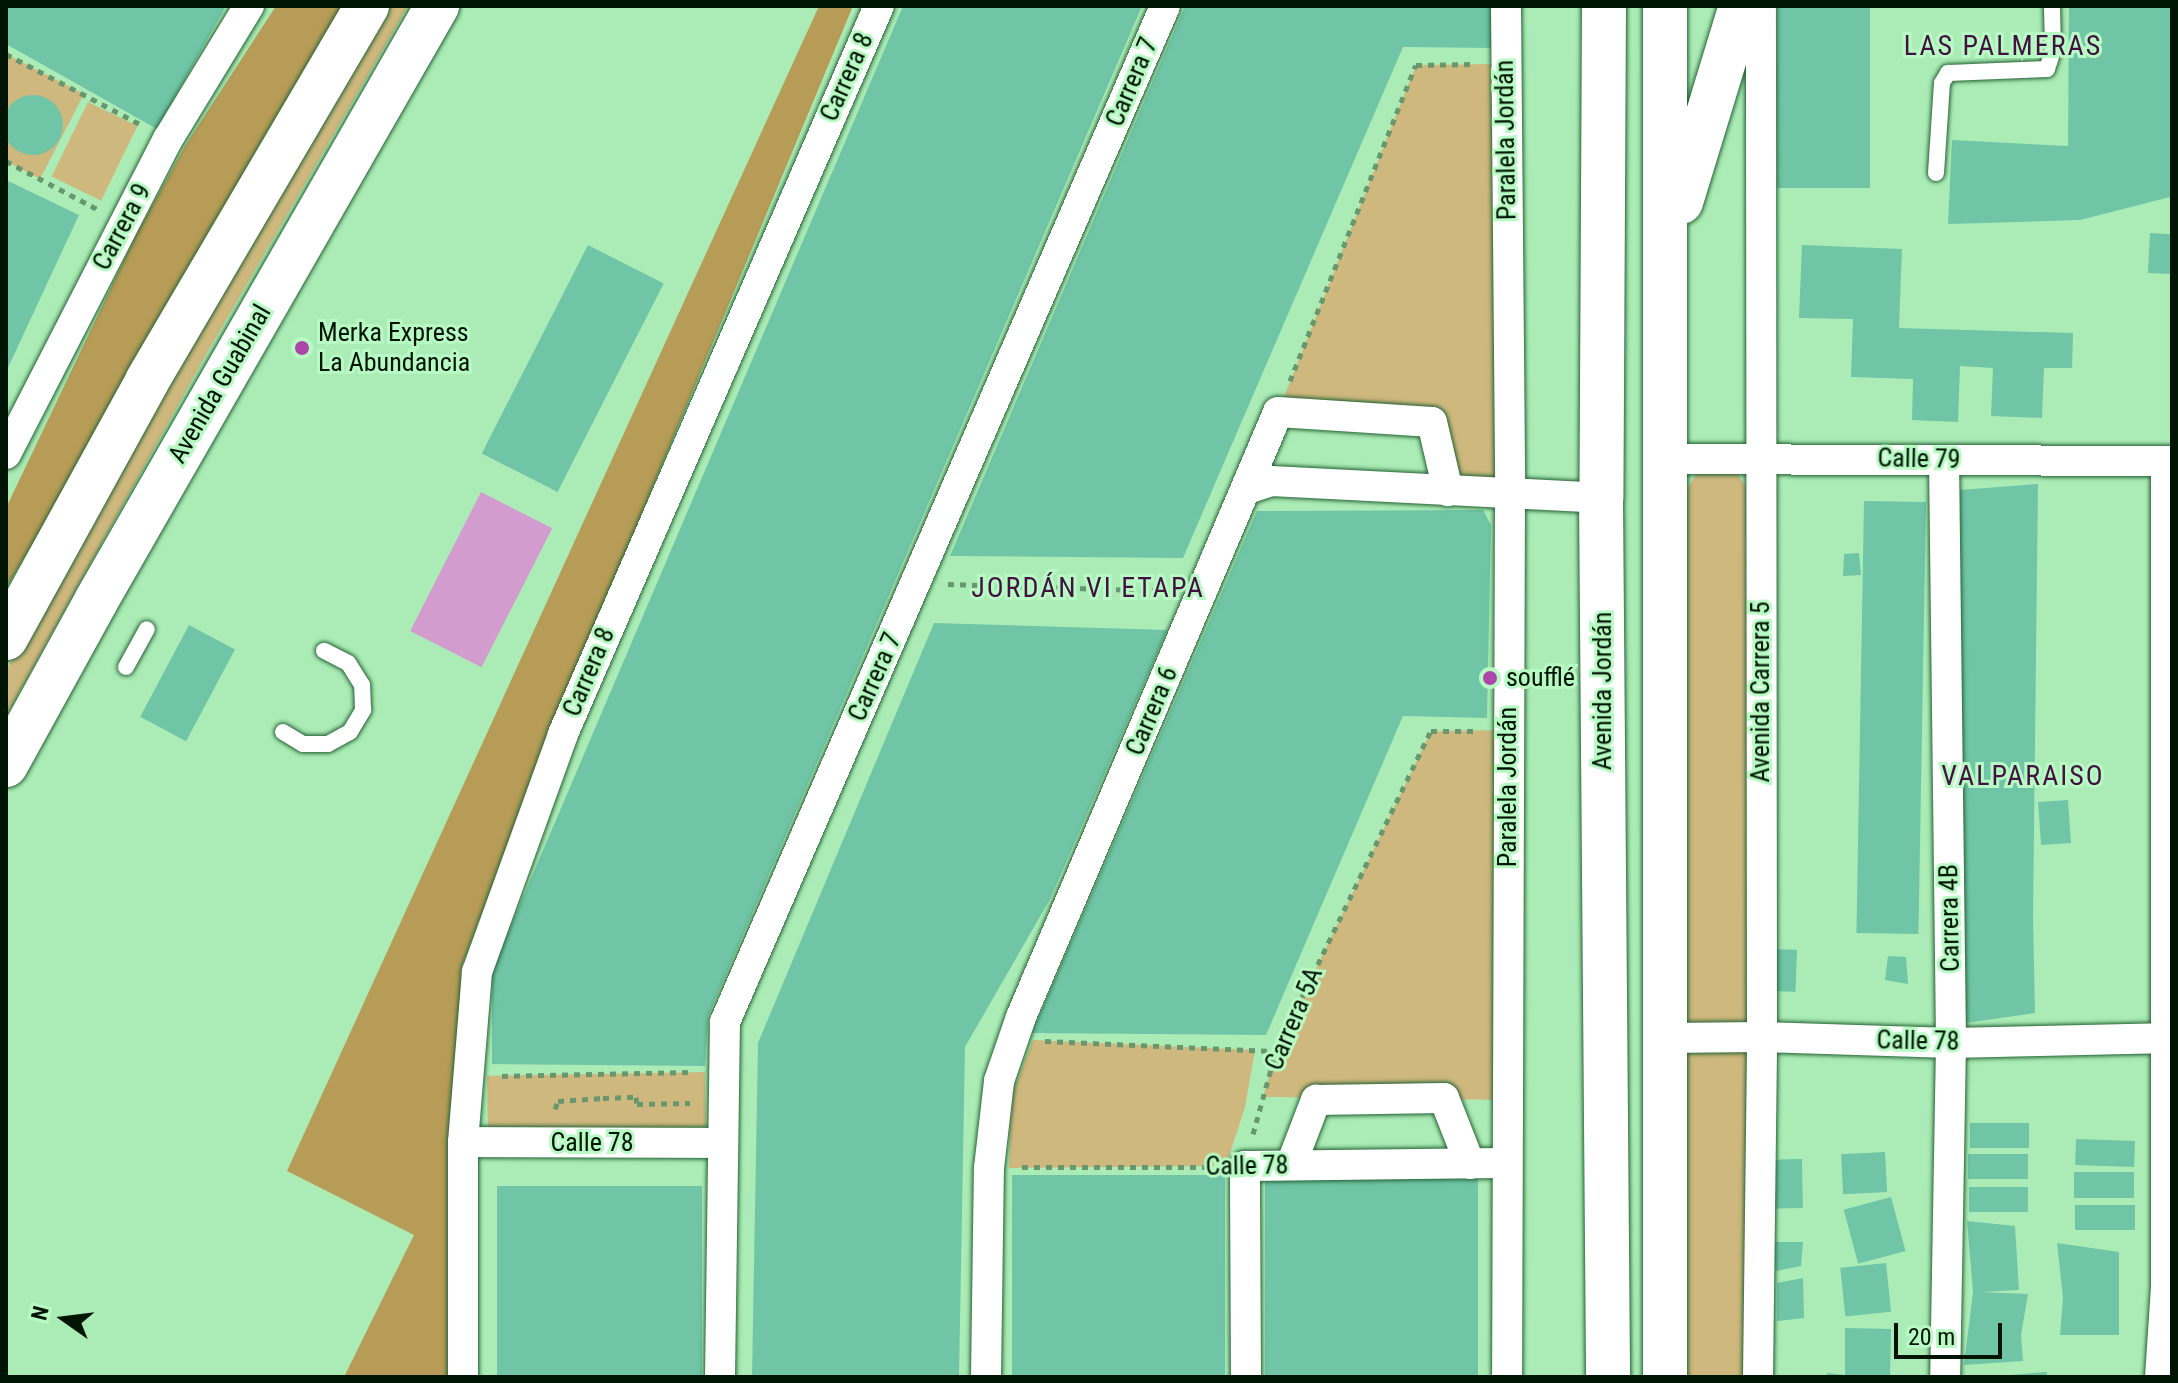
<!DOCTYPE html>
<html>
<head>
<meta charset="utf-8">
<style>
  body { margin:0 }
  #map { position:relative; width:2178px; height:1383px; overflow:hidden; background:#abecb6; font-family:"Roboto Condensed",sans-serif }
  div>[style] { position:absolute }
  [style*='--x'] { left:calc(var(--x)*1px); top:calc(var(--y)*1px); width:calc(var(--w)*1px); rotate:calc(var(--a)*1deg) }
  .green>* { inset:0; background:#cfb87e; transform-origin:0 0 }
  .forest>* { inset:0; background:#b69c57 }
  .water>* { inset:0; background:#d39ccf; transform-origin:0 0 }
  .building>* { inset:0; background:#70c5a7; transform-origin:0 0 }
  .round { border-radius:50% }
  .path>* { height:5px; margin-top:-2.5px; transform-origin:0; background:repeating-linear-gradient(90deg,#67966f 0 6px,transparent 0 12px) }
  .roads { filter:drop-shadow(0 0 2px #246334) drop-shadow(0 0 2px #246334) }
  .lane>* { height:16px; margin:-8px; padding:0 8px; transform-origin:8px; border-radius:8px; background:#fff }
  .street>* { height:30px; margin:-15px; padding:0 15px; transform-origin:15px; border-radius:15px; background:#fff }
  .secondary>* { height:44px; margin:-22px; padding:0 22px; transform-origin:22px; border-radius:22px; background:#fff }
  .primary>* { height:44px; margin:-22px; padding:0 22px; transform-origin:22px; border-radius:22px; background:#fff }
  .dots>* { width:22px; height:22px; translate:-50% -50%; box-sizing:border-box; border:4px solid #b8fac3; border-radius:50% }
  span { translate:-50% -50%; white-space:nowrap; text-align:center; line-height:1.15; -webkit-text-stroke:6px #b8fac3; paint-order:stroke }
  .street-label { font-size:26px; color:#001403 }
  .poi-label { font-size:26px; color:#001403 }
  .left { translate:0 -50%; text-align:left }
  .neighbourhood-label { font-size:28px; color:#421141; letter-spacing:2px }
  .frame { position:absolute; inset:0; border:8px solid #001403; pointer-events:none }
  .north { position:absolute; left:24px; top:1279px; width:80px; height:80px; -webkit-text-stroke:6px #b8fac3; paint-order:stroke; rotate:284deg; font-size:22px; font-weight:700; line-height:32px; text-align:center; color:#001403 }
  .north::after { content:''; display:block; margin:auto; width:28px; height:36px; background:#001403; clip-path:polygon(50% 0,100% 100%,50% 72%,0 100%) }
  .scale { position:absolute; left:1894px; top:1323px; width:108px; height:36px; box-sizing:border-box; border:4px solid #001403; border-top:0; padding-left:10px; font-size:24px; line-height:28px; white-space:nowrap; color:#001403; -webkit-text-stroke:6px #b8fac3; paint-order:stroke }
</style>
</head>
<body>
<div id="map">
  <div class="green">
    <i style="clip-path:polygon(381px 6px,408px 6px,208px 351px,6px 716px,6px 671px,187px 338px)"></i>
    <i style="clip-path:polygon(6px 54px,84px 94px,40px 179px,6px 161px)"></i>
    <i style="clip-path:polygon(1494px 64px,1495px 494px,1448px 491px,1431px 422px,1278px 412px,1416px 65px)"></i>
    <i style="left:88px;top:102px;width:55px;height:83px;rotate:26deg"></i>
    <i style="clip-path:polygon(1698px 471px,1738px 474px,1747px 489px,1749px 1377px,1687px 1377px,1682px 498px)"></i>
    <i style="clip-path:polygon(1508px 730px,1506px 1100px,1263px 1097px,1276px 1051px,1431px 731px)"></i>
    <i style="clip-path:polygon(1033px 1040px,1255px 1050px,1245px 1107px,1226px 1166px,1009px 1168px,1011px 1097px)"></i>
    <i style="left:705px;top:1072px;width:55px;height:218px;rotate:89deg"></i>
  </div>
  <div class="forest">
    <i style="clip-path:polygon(276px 6px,358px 6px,6px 588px,6px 508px,137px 233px,185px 146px)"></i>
    <i style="clip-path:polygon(819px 6px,853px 6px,549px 736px,462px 966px,450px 1239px,449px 1377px,344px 1377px,414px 1235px,287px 1171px)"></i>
  </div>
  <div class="water">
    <i style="left:481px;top:492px;width:80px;height:156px;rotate:27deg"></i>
  </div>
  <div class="building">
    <i style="clip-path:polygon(6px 6px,226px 6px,157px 129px,6px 44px)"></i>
    <i style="clip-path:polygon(903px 6px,1142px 6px,708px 1016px,705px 1066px,492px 1064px,492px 970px)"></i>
    <i style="clip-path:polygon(1185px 6px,1494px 6px,1493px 48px,1403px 47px,1183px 558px,950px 556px)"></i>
    <i style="left:1777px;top:6px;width:93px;height:182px"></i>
    <i style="clip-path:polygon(2069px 6px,2172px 6px,2170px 197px,2080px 220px,1948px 224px,1952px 140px,2068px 146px)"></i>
    <i class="round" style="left:3px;top:95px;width:60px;height:60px"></i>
    <i style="clip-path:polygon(6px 180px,79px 215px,6px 372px)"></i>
    <i style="left:2150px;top:233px;width:22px;height:40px;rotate:3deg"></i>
    <i style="left:588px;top:245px;width:85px;height:234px;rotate:27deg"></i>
    <i style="clip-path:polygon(1802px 245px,1902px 249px,1899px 328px,2073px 333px,2072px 368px,2044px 368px,2042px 418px,1991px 416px,1993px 368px,1960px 366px,1958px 422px,1912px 420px,1913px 379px,1851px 377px,1853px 319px,1799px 318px)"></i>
    <i style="clip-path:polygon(2038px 484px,2033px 917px,2035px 1013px,1959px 1024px,1960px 490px)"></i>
    <i style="left:1864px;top:501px;width:62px;height:432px;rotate:1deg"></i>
    <i style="clip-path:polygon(1483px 510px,1491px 525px,1487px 718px,1403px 716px,1266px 1035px,1032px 1033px,1257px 511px)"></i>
    <i style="clip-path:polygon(1859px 553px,1861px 575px,1843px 576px,1844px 554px)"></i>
    <i style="clip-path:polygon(934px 623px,1167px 630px,1049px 901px,965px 1047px,959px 1377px,752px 1377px,758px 1043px)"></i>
    <i style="left:189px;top:625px;width:52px;height:104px;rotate:28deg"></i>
    <i style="left:2068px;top:800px;width:43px;height:30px;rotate:86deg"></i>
    <i style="left:1773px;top:949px;width:24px;height:42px;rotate:2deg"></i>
    <i style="clip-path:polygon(1888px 956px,1906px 957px,1908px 984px,1885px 980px)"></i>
    <i style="left:1970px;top:1123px;width:59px;height:25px"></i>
    <i style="left:2135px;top:1141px;width:26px;height:59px;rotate:92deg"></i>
    <i style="left:1885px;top:1152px;width:40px;height:44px;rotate:87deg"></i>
    <i style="left:1968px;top:1154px;width:60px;height:25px"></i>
    <i style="left:1802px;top:1159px;width:49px;height:30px;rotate:89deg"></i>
    <i style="left:2074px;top:1172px;width:60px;height:26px"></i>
    <i style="left:1225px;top:1175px;width:202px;height:213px;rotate:90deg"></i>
    <i style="left:1478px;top:1175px;width:202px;height:213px;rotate:90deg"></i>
    <i style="left:702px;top:1186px;width:191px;height:205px;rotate:90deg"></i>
    <i style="left:1969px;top:1187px;width:59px;height:25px"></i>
    <i style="left:1891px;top:1197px;width:56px;height:49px;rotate:75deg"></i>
    <i style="left:2075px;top:1205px;width:60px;height:25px"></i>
    <i style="clip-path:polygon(1967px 1221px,2015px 1226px,2019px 1290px,1981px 1292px,2028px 1294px,2021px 1335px,2023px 1361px,1964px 1365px,1973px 1292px)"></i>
    <i style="clip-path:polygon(1772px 1242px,1803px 1242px,1801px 1266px,1776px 1271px)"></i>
    <i style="clip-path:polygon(2057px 1243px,2119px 1252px,2119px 1335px,2060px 1335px,2063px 1298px)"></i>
    <i style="left:1886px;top:1263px;width:49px;height:46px;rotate:84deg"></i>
    <i style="clip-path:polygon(1803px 1278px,1804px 1318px,1777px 1321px,1777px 1283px)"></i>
    <i style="clip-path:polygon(1845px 1328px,1891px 1329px,1890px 1377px,1827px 1377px,1827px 1373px,1845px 1375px)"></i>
    <i style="clip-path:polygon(2047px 1372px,2047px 1377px,2010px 1377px,2010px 1375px)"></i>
  </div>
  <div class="path">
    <i style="--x:6;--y:54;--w:151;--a:27.6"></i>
    <i style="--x:6;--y:161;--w:103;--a:27.8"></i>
    <i style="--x:1290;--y:381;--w:340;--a:-68.3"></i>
    <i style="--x:1416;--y:65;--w:57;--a:-1"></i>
    <i style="--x:948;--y:584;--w:218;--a:1.8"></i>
    <i style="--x:1045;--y:1041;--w:231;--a:2.5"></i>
    <i style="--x:502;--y:1076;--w:190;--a:-1.2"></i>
    <i style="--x:555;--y:1109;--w:9;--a:-69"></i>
    <i style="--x:558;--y:1101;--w:45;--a:-3.8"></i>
    <i style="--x:603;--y:1098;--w:33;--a:-2"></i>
    <i style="--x:636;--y:1097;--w:7;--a:82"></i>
    <i style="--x:637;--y:1104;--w:53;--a:-1.1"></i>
    <i style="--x:1253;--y:1134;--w:86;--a:-74.5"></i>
    <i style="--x:1276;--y:1051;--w:356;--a:-64.2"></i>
    <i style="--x:1431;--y:731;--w:48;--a:0"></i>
    <i style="--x:1022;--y:1167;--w:190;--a:0"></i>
  </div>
  <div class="roads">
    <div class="lane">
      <i style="--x:1936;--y:173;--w:90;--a:-86.2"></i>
      <i style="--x:1942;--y:83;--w:12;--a:-59"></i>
      <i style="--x:1948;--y:73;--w:99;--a:-2.3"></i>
      <i style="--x:2047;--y:69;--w:19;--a:-72"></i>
      <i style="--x:2053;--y:51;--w:45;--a:-91.3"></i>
      <i style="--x:126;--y:667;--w:43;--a:-61.1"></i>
      <i style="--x:283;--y:732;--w:23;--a:31"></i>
      <i style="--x:303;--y:744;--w:25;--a:0"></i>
      <i style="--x:328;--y:744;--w:25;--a:-29"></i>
      <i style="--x:350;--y:732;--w:26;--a:-59"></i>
      <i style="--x:363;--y:710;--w:25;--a:-92"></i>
      <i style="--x:362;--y:685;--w:26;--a:-122"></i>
      <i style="--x:348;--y:663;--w:27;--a:-153"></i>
    </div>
    <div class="street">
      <i style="--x:1506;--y:6;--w:489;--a:89.5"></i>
      <i style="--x:1510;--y:495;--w:882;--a:90.19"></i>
      <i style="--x:6;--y:454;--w:354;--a:-62.8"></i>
      <i style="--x:168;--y:139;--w:156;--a:-58.7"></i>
      <i style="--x:1666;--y:459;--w:506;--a:0.23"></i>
      <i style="--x:1944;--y:460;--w:583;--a:89.31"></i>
      <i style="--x:1951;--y:1043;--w:334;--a:91"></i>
      <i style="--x:1247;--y:489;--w:25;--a:-18"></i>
      <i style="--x:1271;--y:481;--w:330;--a:2.9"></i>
      <i style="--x:1665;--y:1038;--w:97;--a:-0.6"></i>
      <i style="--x:1762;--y:1037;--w:189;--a:1.8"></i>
      <i style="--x:1951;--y:1043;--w:221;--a:-1.3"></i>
      <i style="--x:463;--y:1142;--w:258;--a:0.2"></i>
      <i style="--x:1291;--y:1165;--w:70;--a:-69"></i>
      <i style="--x:1316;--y:1100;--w:128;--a:-0.9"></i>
      <i style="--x:1444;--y:1098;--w:71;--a:68.5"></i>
      <i style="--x:463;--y:1377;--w:235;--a:-90"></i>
      <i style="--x:463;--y:1142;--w:171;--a:-85.3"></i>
      <i style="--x:477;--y:972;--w:253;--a:-70.1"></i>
      <i style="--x:563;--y:734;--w:794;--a:-66.54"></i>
      <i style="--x:720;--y:1377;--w:355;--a:-89.2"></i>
      <i style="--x:725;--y:1022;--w:1107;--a:-66.58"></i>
      <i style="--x:986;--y:1377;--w:209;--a:-89.2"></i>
      <i style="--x:989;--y:1168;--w:88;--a:-83.4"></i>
      <i style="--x:999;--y:1081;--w:68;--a:-71"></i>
      <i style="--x:1021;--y:1017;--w:657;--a:-66.98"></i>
      <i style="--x:1278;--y:412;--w:154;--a:3.7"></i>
      <i style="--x:1432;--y:422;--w:71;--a:76.9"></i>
      <i style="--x:1246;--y:1377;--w:211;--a:-90.3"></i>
      <i style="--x:1245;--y:1166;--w:260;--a:-0.7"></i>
      <i style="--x:1758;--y:1377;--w:340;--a:-89.3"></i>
      <i style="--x:1762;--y:1037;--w:1031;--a:-90.06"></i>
      <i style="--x:2160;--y:1377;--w:90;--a:-86.2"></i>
      <i style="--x:2166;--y:1287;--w:826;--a:-90"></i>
    </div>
    <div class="secondary">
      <i style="--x:6;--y:638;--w:293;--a:-61.2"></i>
      <i style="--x:147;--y:381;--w:435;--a:-59.6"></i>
      <i style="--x:6;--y:765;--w:187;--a:-61.2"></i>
      <i style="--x:96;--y:601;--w:686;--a:-60.18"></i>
    </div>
    <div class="primary">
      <i style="--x:1604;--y:6;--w:492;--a:90.3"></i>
      <i style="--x:1601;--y:498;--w:879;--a:89.54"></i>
      <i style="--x:1681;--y:202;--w:205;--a:-73"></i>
      <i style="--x:1665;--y:1377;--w:1371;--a:-90"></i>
    </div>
  </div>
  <div class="dots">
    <i style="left:302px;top:348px;background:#ad46a9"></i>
    <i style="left:1490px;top:678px;background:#ad46a9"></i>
  </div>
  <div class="street-label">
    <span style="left:847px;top:77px;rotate:-66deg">Carrera 8</span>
    <span style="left:1132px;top:82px;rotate:-67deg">Carrera 7</span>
    <span style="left:1506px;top:140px;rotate:-91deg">Paralela Jordán</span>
    <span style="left:122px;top:227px;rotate:-62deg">Carrera 9</span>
    <span style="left:220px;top:384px;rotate:-60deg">Avenida Guabinal</span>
    <span style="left:1919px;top:459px;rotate:1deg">Calle 79</span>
    <span style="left:589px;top:672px;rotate:-67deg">Carrera 8</span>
    <span style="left:875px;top:677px;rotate:-66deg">Carrera 7</span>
    <span style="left:1603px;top:691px;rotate:-90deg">Avenida Jordán</span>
    <span style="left:1761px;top:692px;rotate:-90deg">Avenida Carrera 5</span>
    <span style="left:1152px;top:711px;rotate:-67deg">Carrera 6</span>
    <span style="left:1508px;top:787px;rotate:-90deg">Paralela Jordán</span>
    <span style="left:1950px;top:918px;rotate:-91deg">Carrera 4B</span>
    <span style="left:1294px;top:1019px;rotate:-67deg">Carrera 5A</span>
    <span style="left:1918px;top:1041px;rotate:1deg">Calle 78</span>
    <span style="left:592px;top:1143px">Calle 78</span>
    <span style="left:1247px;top:1166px;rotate:-1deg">Calle 78</span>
  </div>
  <div class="poi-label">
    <span class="left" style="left:318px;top:348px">Merka Express<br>La Abundancia</span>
    <span class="left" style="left:1506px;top:678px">soufflé</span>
  </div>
  <div class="neighbourhood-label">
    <span style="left:2003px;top:46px">LAS PALMERAS</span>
    <span style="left:1088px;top:588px">JORDÁN VI ETAPA</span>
    <span style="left:2023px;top:776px">VALPARAISO</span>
  </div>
  <div class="frame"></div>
  <div class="north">N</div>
  <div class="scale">20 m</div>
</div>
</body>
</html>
